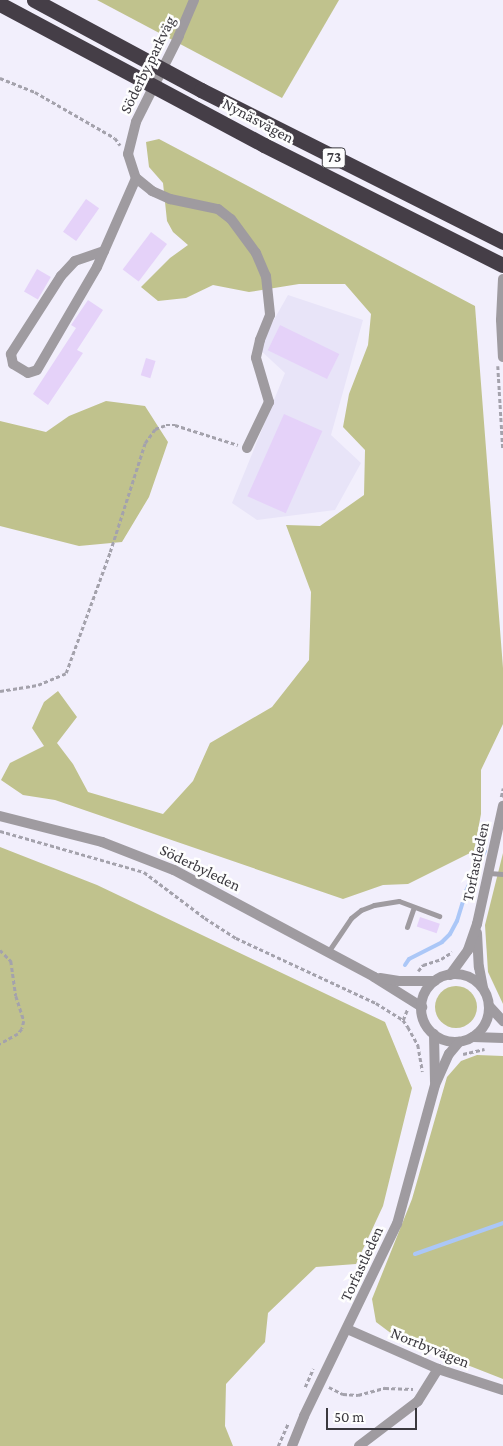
<!DOCTYPE html>
<html>
<head>
<meta charset="utf-8">
<style>
  body { margin:0 }
  #map { position:relative; width:503px; height:1446px; overflow:hidden; background:#f2effc; font-family:"Crimson Pro",serif }
  div>[style] { position:absolute }
  [style*='--x'] { left:calc(var(--x)*1px); top:calc(var(--y)*1px); width:calc(var(--w)*1px); rotate:calc(var(--a)*1deg) }
  .built>* { inset:0; background:#e8e4f8 }
  .green>* { inset:0; background:#c0c28d }
  .round { border-radius:50% }
  .stream>* { height:4px; margin:-2px; padding:0 2px; transform-origin:2px; border-radius:2px; background:#abc7f7 }
  .building>* { inset:0; background:#e5d2f9; transform-origin:0 0 }
  .path>* { height:2.5px; margin-top:-1.25px; transform-origin:0; background:repeating-linear-gradient(90deg,#a4a2ac 0 4px,transparent 0 6.5px) }
  .service>* { height:5px; margin:-2.5px; padding:0 2.5px; transform-origin:2.5px; border-radius:2.5px; background:#9f9ba0 }
  .minor>* { height:10px; margin:-5px; padding:0 5px; transform-origin:5px; border-radius:5px; background:#9f9ba0 }
  .tertiary>* { height:10px; margin:-5px; padding:0 5px; transform-origin:5px; border-radius:5px; background:#9f9ba0 }
  .tertiary>.ring { margin:-5px; padding:0; box-sizing:content-box; background:none; border:10px solid #9f9ba0; border-radius:50% }
  .motorway>* { height:15px; margin:-7.5px; padding:0 7.5px; transform-origin:7.5px; border-radius:7.5px; background:#453e47 }
  span { translate:-50% -50%; white-space:nowrap; text-align:center; line-height:1.15; -webkit-text-stroke:5px #fefefe; paint-order:stroke }
  .shield-label span { padding:1px 4px; background:#fefefe; border:1px solid; border-radius:4px; -webkit-text-stroke-width:0 }
  .shield-label { font-size:15px; color:#3b393f; font-weight:700 }
  .street-label { font-size:16px; color:#3b393f }
  .scale { position:absolute; left:326px; top:1408px; width:91px; height:22px; box-sizing:border-box; border:2px solid #3b393f; border-top:0; padding-left:6px; font-size:15px; line-height:18px; white-space:nowrap; color:#3b393f; -webkit-text-stroke:4px #fefefe; paint-order:stroke }
</style>
</head>
<body>
<div id="map">
  <div class="built">
    <i style="clip-path:polygon(288px 295px,363px 320px,331px 435px,361px 463px,335px 510px,257px 520px,232px 503px,285px 373px,258px 348px)"></i>
  </div>
  <div class="green">
    <i style="clip-path:polygon(97px 0,339px 0,282px 98px)"></i>
    <i style="clip-path:polygon(159px 139px,475px 306px,503px 668px,503px 724px,481px 770px,481px 814px,474px 851px,408px 884px,383px 885px,343px 899px,55px 800px,23px 795px,1px 780px,10px 763px,44px 746px,32px 728px,44px 702px,58px 691px,77px 717px,57px 743px,73px 764px,88px 792px,163px 814px,193px 781px,210px 743px,272px 707px,309px 660px,311px 592px,286px 525px,320px 526px,364px 495px,365px 450px,343px 427px,349px 394px,368px 345px,371px 314px,345px 284px,299px 284px,249px 292px,213px 285px,186px 298px,158px 301px,141px 287px,170px 258px,188px 245px,173px 232px,167px 221px,163px 183px,149px 167px,146px 142px)"></i>
    <i style="clip-path:polygon(106px 401px,145px 406px,168px 442px,149px 497px,122px 542px,79px 546px,0 526px,0 421px,46px 432px,69px 416px)"></i>
    <i style="clip-path:polygon(0 847px,97px 885px,385px 1022px,412px 1088px,383px 1206px,356px 1264px,316px 1267px,268px 1313px,265px 1342px,226px 1384px,225px 1426px,233px 1446px,0 1446px)"></i>
    <i style="clip-path:polygon(503px 853px,503px 1004px,488px 972px,485px 925px)"></i>
    <i class="round" style="left:435px;top:986px;width:42px;height:42px"></i>
    <i style="clip-path:polygon(477px 1055px,503px 1056px,503px 1379px,396px 1337px,376px 1322px,372px 1299px,412px 1199px,447px 1077px,461px 1061px)"></i>
  </div>
  <div class="stream">
    <i style="--x:405;--y:965;--w:7;--a:-56"></i>
    <i style="--x:409;--y:959;--w:37;--a:-27"></i>
    <i style="--x:442;--y:942;--w:11;--a:-45"></i>
    <i style="--x:450;--y:934;--w:15;--a:-62"></i>
    <i style="--x:457;--y:921;--w:31;--a:-73"></i>
    <i style="--x:466;--y:891;--w:44;--a:-64.6"></i>
    <i style="--x:415;--y:1254;--w:93;--a:-19.4"></i>
  </div>
  <div class="building">
    <i style="left:86px;top:199px;width:16px;height:40px;rotate:35deg"></i>
    <i style="left:151px;top:232px;width:20px;height:47px;rotate:37deg"></i>
    <i style="left:37px;top:269px;width:16px;height:26px;rotate:30deg"></i>
    <i style="clip-path:polygon(88px 300px,103px 310px,77px 350px,83px 353px,48px 405px,33px 394px,76px 328px,71px 325px)"></i>
    <i style="left:280px;top:325px;width:66px;height:28px;rotate:26deg"></i>
    <i style="left:146px;top:358px;width:10px;height:18px;rotate:17deg"></i>
    <i style="left:284px;top:414px;width:42px;height:90px;rotate:24deg"></i>
    <i style="left:420px;top:917px;width:21px;height:10px;rotate:19deg"></i>
  </div>
  <div class="path">
    <i style="--x:0;--y:78;--w:38;--a:22"></i>
    <i style="--x:35;--y:92;--w:92;--a:29.9"></i>
    <i style="--x:115;--y:138;--w:9;--a:54"></i>
    <i style="--x:498;--y:366;--w:83;--a:86.6"></i>
    <i style="--x:0;--y:691;--w:38;--a:-9"></i>
    <i style="--x:38;--y:685;--w:30;--a:-23"></i>
    <i style="--x:66;--y:673;--w:129;--a:-70"></i>
    <i style="--x:110;--y:552;--w:114;--a:-72.2"></i>
    <i style="--x:145;--y:443;--w:17;--a:-54"></i>
    <i style="--x:155;--y:429;--w:12;--a:-20"></i>
    <i style="--x:166;--y:425;--w:9;--a:0"></i>
    <i style="--x:175;--y:425;--w:66;--a:17.6"></i>
    <i style="--x:501;--y:797;--w:9;--a:-77"></i>
    <i style="--x:0;--y:831;--w:150;--a:15.9"></i>
    <i style="--x:144;--y:872;--w:76;--a:37"></i>
    <i style="--x:205;--y:918;--w:37;--a:33"></i>
    <i style="--x:236;--y:938;--w:154;--a:24.9"></i>
    <i style="--x:376;--y:1003;--w:32;--a:32"></i>
    <i style="--x:403;--y:1020;--w:9;--a:54"></i>
    <i style="--x:408;--y:1027;--w:21;--a:61"></i>
    <i style="--x:418;--y:1045;--w:27;--a:80"></i>
    <i style="--x:0;--y:950;--w:16;--a:45"></i>
    <i style="--x:11;--y:961;--w:35;--a:82"></i>
    <i style="--x:16;--y:996;--w:26;--a:72"></i>
    <i style="--x:24;--y:1021;--w:8;--a:104"></i>
    <i style="--x:22;--y:1029;--w:6;--a:129"></i>
    <i style="--x:18;--y:1034;--w:21;--a:151"></i>
    <i style="--x:418;--y:971;--w:8;--a:-50"></i>
    <i style="--x:423;--y:965;--w:19;--a:-18"></i>
    <i style="--x:441;--y:959;--w:13;--a:-32"></i>
    <i style="--x:403;--y:1020;--w:11;--a:-68"></i>
    <i style="--x:463;--y:1054;--w:22;--a:-13"></i>
    <i style="--x:305;--y:1387;--w:20;--a:-66"></i>
    <i style="--x:329;--y:1387;--w:16;--a:27"></i>
    <i style="--x:343;--y:1394;--w:15;--a:4"></i>
    <i style="--x:358;--y:1395;--w:28;--a:-15"></i>
    <i style="--x:385;--y:1388;--w:28;--a:2"></i>
    <i style="--x:278;--y:1446;--w:24;--a:-66"></i>
  </div>
  <div class="service">
    <i style="--x:489;--y:873;--w:14;--a:4"></i>
    <i style="--x:407;--y:927;--w:21;--a:-71"></i>
    <i style="--x:328;--y:952;--w:41;--a:-55.9"></i>
    <i style="--x:351;--y:918;--w:13;--a:-39"></i>
    <i style="--x:361;--y:910;--w:14;--a:-21"></i>
    <i style="--x:374;--y:905;--w:25;--a:-9"></i>
    <i style="--x:399;--y:901;--w:43;--a:20.6"></i>
  </div>
  <div class="minor">
    <i style="--x:194;--y:0;--w:39;--a:113"></i>
    <i style="--x:179;--y:36;--w:96;--a:116.6"></i>
    <i style="--x:136;--y:122;--w:33;--a:104"></i>
    <i style="--x:128;--y:154;--w:25;--a:72"></i>
    <i style="--x:136;--y:178;--w:21;--a:39"></i>
    <i style="--x:152;--y:191;--w:20;--a:24"></i>
    <i style="--x:170;--y:199;--w:49;--a:11.8"></i>
    <i style="--x:218;--y:209;--w:16;--a:38"></i>
    <i style="--x:231;--y:219;--w:42;--a:53.7"></i>
    <i style="--x:256;--y:253;--w:25;--a:67"></i>
    <i style="--x:266;--y:276;--w:39;--a:84"></i>
    <i style="--x:270;--y:315;--w:27;--a:112"></i>
    <i style="--x:260;--y:340;--w:18;--a:103"></i>
    <i style="--x:256;--y:358;--w:46;--a:73.5"></i>
    <i style="--x:269;--y:402;--w:51;--a:115.6"></i>
    <i style="--x:104;--y:251;--w:31;--a:161"></i>
    <i style="--x:75;--y:261;--w:21;--a:133"></i>
    <i style="--x:61;--y:276;--w:93;--a:122.7"></i>
    <i style="--x:11;--y:354;--w:10;--a:79"></i>
    <i style="--x:13;--y:364;--w:17;--a:31"></i>
    <i style="--x:28;--y:373;--w:9;--a:-18"></i>
    <i style="--x:37;--y:370;--w:119;--a:-59.8"></i>
    <i style="--x:97;--y:267;--w:97;--a:-66.3"></i>
    <i style="--x:347;--y:1329;--w:99;--a:23.7"></i>
    <i style="--x:438;--y:1369;--w:68;--a:17.9"></i>
    <i style="--x:359;--y:1446;--w:74;--a:-37.3"></i>
    <i style="--x:418;--y:1401;--w:38;--a:-58"></i>
  </div>
  <div class="tertiary">
    <i style="--x:503;--y:279;--w:41;--a:92.8"></i>
    <i style="--x:501;--y:320;--w:37;--a:87"></i>
    <i style="--x:0;--y:816;--w:105;--a:14.3"></i>
    <i style="--x:102;--y:842;--w:77;--a:21.3"></i>
    <i style="--x:174;--y:870;--w:227;--a:28.1"></i>
    <i style="--x:374;--y:977;--w:57;--a:32"></i>
    <i style="--x:477;--y:933;--w:34;--a:87"></i>
    <i style="--x:479;--y:967;--w:21;--a:79"></i>
    <i class="ring" style="left:421px;top:974px;width:58px;height:58px"></i>
    <i style="--x:450;--y:975;--w:31;--a:-54"></i>
    <i style="--x:468;--y:950;--w:28;--a:-71"></i>
    <i style="--x:477;--y:924;--w:121;--a:-77.6"></i>
    <i style="--x:380;--y:978;--w:19;--a:9"></i>
    <i style="--x:399;--y:981;--w:36;--a:0"></i>
    <i style="--x:489;--y:1006;--w:21;--a:47"></i>
    <i style="--x:434;--y:1034;--w:48;--a:88.8"></i>
    <i style="--x:473;--y:1037;--w:30;--a:2"></i>
    <i style="--x:292;--y:1446;--w:32;--a:-68"></i>
    <i style="--x:304;--y:1416;--w:213;--a:-64.2"></i>
    <i style="--x:397;--y:1224;--w:144;--a:-74.7"></i>
    <i style="--x:435;--y:1085;--w:34;--a:-66"></i>
    <i style="--x:449;--y:1054;--w:16;--a:-50"></i>
  </div>
  <div class="motorway">
    <i style="--x:34;--y:0;--w:190;--a:28.3"></i>
    <i style="--x:201;--y:90;--w:338;--a:26.7"></i>
    <i style="--x:0;--y:4;--w:299;--a:28.1"></i>
    <i style="--x:264;--y:145;--w:267;--a:26.7"></i>
  </div>
  <div class="shield-label">
    <span style="left:334px;top:158px">73</span>
  </div>
  <div class="street-label">
    <span style="left:148px;top:65px;rotate:-64deg">Söderby parkväg</span>
    <span style="left:258px;top:121px;rotate:28deg">Nynäsvägen</span>
    <span style="left:476px;top:862px;rotate:-78deg">Torfastleden</span>
    <span style="left:200px;top:868px;rotate:26deg">Söderbyleden</span>
    <span style="left:362px;top:1264px;rotate:-65deg">Torfastleden</span>
    <span style="left:430px;top:1348px;rotate:22deg">Norrbyvägen</span>
  </div>
  <div class="scale">50 m</div>
</div>
</body>
</html>
